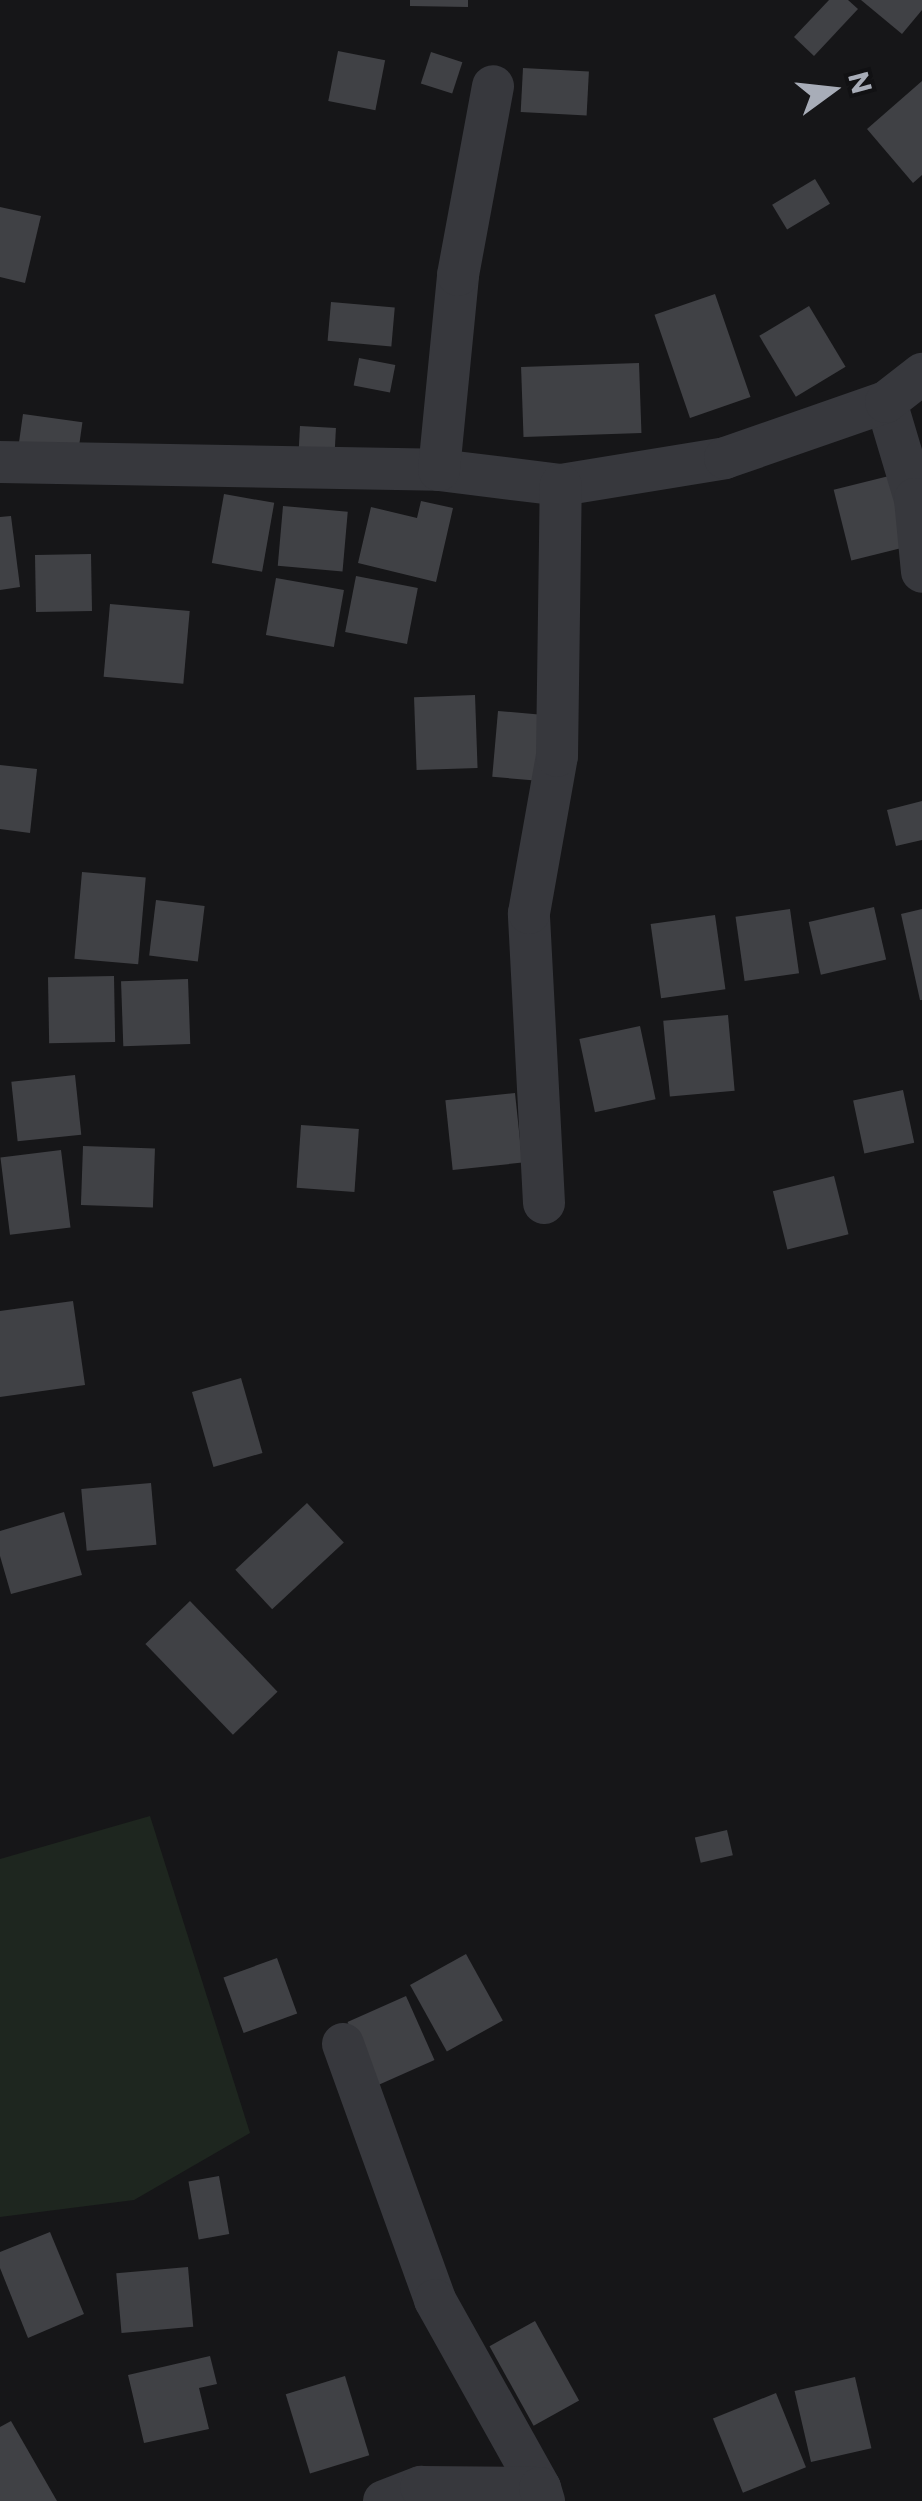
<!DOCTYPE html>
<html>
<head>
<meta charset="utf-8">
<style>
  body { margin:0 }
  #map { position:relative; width:922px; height:2501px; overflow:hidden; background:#161618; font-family:Commissioner,sans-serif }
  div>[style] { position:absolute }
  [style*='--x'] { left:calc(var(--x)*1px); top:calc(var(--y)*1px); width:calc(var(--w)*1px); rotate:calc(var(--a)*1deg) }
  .green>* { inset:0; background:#1e261f }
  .building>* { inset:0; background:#404145; transform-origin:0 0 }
  .minor>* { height:42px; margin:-21px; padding:0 21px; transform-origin:21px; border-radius:21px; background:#37383d }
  span { translate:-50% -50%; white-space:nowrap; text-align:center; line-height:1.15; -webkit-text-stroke:8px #111113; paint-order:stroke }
  .north { position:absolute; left:782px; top:40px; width:100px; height:100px; -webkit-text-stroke:8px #111113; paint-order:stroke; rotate:75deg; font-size:28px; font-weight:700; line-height:40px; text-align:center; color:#a8adb8 }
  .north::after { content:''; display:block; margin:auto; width:35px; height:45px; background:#a8adb8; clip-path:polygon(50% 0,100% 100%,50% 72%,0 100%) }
</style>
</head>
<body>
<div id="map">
  <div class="green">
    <i style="clip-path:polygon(150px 1816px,250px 2133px,134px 2200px,0 2217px,0 1859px)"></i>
  </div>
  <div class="building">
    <i style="clip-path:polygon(410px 0,468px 0,468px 7px,410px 6px)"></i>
    <i style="clip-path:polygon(829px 0,848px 0,858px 9px,814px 56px,794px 37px)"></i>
    <i style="clip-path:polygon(861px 0,922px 0,922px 10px,902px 34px)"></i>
    <i style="left:338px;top:51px;width:48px;height:51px;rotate:11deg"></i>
    <i style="left:431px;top:52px;width:33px;height:33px;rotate:18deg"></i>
    <i style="left:523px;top:68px;width:66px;height:44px;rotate:3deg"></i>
    <i style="clip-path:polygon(922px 81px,922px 175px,913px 183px,867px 129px)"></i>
    <i style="left:815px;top:179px;width:29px;height:50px;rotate:59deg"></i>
    <i style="clip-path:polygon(0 207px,41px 216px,25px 283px,0 277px)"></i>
    <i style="left:715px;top:294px;width:109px;height:64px;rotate:71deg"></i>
    <i style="left:331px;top:302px;width:64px;height:39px;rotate:5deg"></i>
    <i style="left:809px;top:306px;width:71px;height:58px;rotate:59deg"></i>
    <i style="left:359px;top:358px;width:37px;height:28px;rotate:11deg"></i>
    <i style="left:639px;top:363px;width:70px;height:118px;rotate:88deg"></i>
    <i style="left:23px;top:414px;width:60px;height:29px;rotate:8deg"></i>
    <i style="left:300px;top:426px;width:36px;height:26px;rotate:3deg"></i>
    <i style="left:889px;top:476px;width:73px;height:57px;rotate:76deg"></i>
    <i style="left:224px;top:494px;width:51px;height:70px;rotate:10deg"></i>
    <i style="clip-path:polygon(421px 501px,453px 508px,436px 582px,358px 563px,371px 507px,417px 518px)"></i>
    <i style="left:283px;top:506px;width:65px;height:60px;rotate:5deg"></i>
    <i style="clip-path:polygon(11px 516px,20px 587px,0 590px,0 517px)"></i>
    <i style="left:91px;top:554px;width:57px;height:56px;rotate:89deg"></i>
    <i style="left:356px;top:576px;width:63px;height:57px;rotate:11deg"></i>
    <i style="left:276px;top:578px;width:69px;height:58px;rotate:10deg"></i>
    <i style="left:110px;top:604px;width:80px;height:73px;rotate:5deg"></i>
    <i style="left:475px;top:695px;width:73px;height:61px;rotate:88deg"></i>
    <i style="left:498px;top:711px;width:55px;height:66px;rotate:5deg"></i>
    <i style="clip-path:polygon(0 765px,37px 769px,30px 833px,0 829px)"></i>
    <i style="clip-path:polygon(922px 801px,922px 840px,896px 846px,887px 810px)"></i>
    <i style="left:82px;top:872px;width:64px;height:87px;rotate:5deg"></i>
    <i style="left:156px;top:900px;width:49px;height:56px;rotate:7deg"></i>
    <i style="left:874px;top:907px;width:54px;height:67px;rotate:77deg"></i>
    <i style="left:790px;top:909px;width:65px;height:55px;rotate:82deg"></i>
    <i style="clip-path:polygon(922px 909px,922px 1000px,920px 1000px,901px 914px)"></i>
    <i style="left:715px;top:915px;width:75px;height:65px;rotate:82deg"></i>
    <i style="left:114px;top:976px;width:66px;height:66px;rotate:89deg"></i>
    <i style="left:188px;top:979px;width:65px;height:67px;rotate:88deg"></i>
    <i style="left:728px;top:1015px;width:76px;height:65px;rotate:85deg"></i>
    <i style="left:640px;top:1026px;width:75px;height:62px;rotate:78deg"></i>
    <i style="left:75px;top:1075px;width:60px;height:64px;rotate:84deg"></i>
    <i style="left:903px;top:1090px;width:54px;height:51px;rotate:78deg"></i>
    <i style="left:515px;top:1093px;width:70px;height:70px;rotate:84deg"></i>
    <i style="left:301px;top:1125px;width:58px;height:63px;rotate:4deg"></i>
    <i style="left:83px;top:1146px;width:72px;height:59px;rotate:2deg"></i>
    <i style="left:61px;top:1150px;width:78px;height:61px;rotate:83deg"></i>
    <i style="left:834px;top:1176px;width:60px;height:63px;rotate:76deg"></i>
    <i style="clip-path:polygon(73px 1301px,85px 1385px,0 1397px,0 1311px)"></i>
    <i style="left:241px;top:1378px;width:78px;height:51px;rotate:74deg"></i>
    <i style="left:151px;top:1483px;width:62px;height:70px;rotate:85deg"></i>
    <i style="left:307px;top:1503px;width:54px;height:98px;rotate:47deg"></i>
    <i style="clip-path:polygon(64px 1512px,82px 1575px,11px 1594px,0 1556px,0 1531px)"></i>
    <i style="left:190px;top:1601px;width:126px;height:62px;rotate:46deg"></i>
    <i style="left:727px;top:1830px;width:26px;height:33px;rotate:77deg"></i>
    <i style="left:466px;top:1954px;width:76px;height:64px;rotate:61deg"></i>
    <i style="left:277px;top:1958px;width:59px;height:57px;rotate:70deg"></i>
    <i style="left:406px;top:1996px;width:70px;height:64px;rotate:66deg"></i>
    <i style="left:219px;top:2176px;width:59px;height:31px;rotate:80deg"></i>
    <i style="clip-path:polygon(50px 2232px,84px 2314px,28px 2338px,0 2268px,0 2252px)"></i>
    <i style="left:188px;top:2267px;width:60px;height:72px;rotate:85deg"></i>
    <i style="left:535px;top:2321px;width:91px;height:52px;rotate:61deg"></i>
    <i style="clip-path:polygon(210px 2356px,217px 2384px,199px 2388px,209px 2429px,144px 2443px,128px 2375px)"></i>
    <i style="left:345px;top:2376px;width:83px;height:62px;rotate:73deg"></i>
    <i style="left:855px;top:2377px;width:73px;height:62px;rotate:77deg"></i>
    <i style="left:776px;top:2393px;width:80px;height:68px;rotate:68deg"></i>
    <i style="clip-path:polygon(11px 2421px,57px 2501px,0 2501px,0 2427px)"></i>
  </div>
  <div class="minor">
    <i style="--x:886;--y:402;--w:101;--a:73.4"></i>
    <i style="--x:915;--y:499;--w:73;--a:84.5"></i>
    <i style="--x:0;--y:462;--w:439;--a:1"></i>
    <i style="--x:439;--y:470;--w:123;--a:7"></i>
    <i style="--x:561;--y:485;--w:166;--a:-9.3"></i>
    <i style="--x:725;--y:458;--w:170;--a:-19.2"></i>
    <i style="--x:886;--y:402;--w:46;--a:-37.9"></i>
    <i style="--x:439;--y:470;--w:196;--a:-84.4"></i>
    <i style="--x:458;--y:275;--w:192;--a:-79.5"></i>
    <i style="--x:544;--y:1203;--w:290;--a:-93"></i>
    <i style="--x:529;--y:913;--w:159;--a:-79.9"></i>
    <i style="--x:557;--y:756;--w:271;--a:-89.2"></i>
    <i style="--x:343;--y:2044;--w:272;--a:70.2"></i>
    <i style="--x:435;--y:2300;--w:215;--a:60.8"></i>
    <i style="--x:384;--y:2501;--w:40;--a:-21"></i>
    <i style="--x:421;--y:2487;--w:119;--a:0.5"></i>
    <i style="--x:540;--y:2488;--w:14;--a:73"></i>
  </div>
  <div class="north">N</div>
</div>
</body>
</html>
